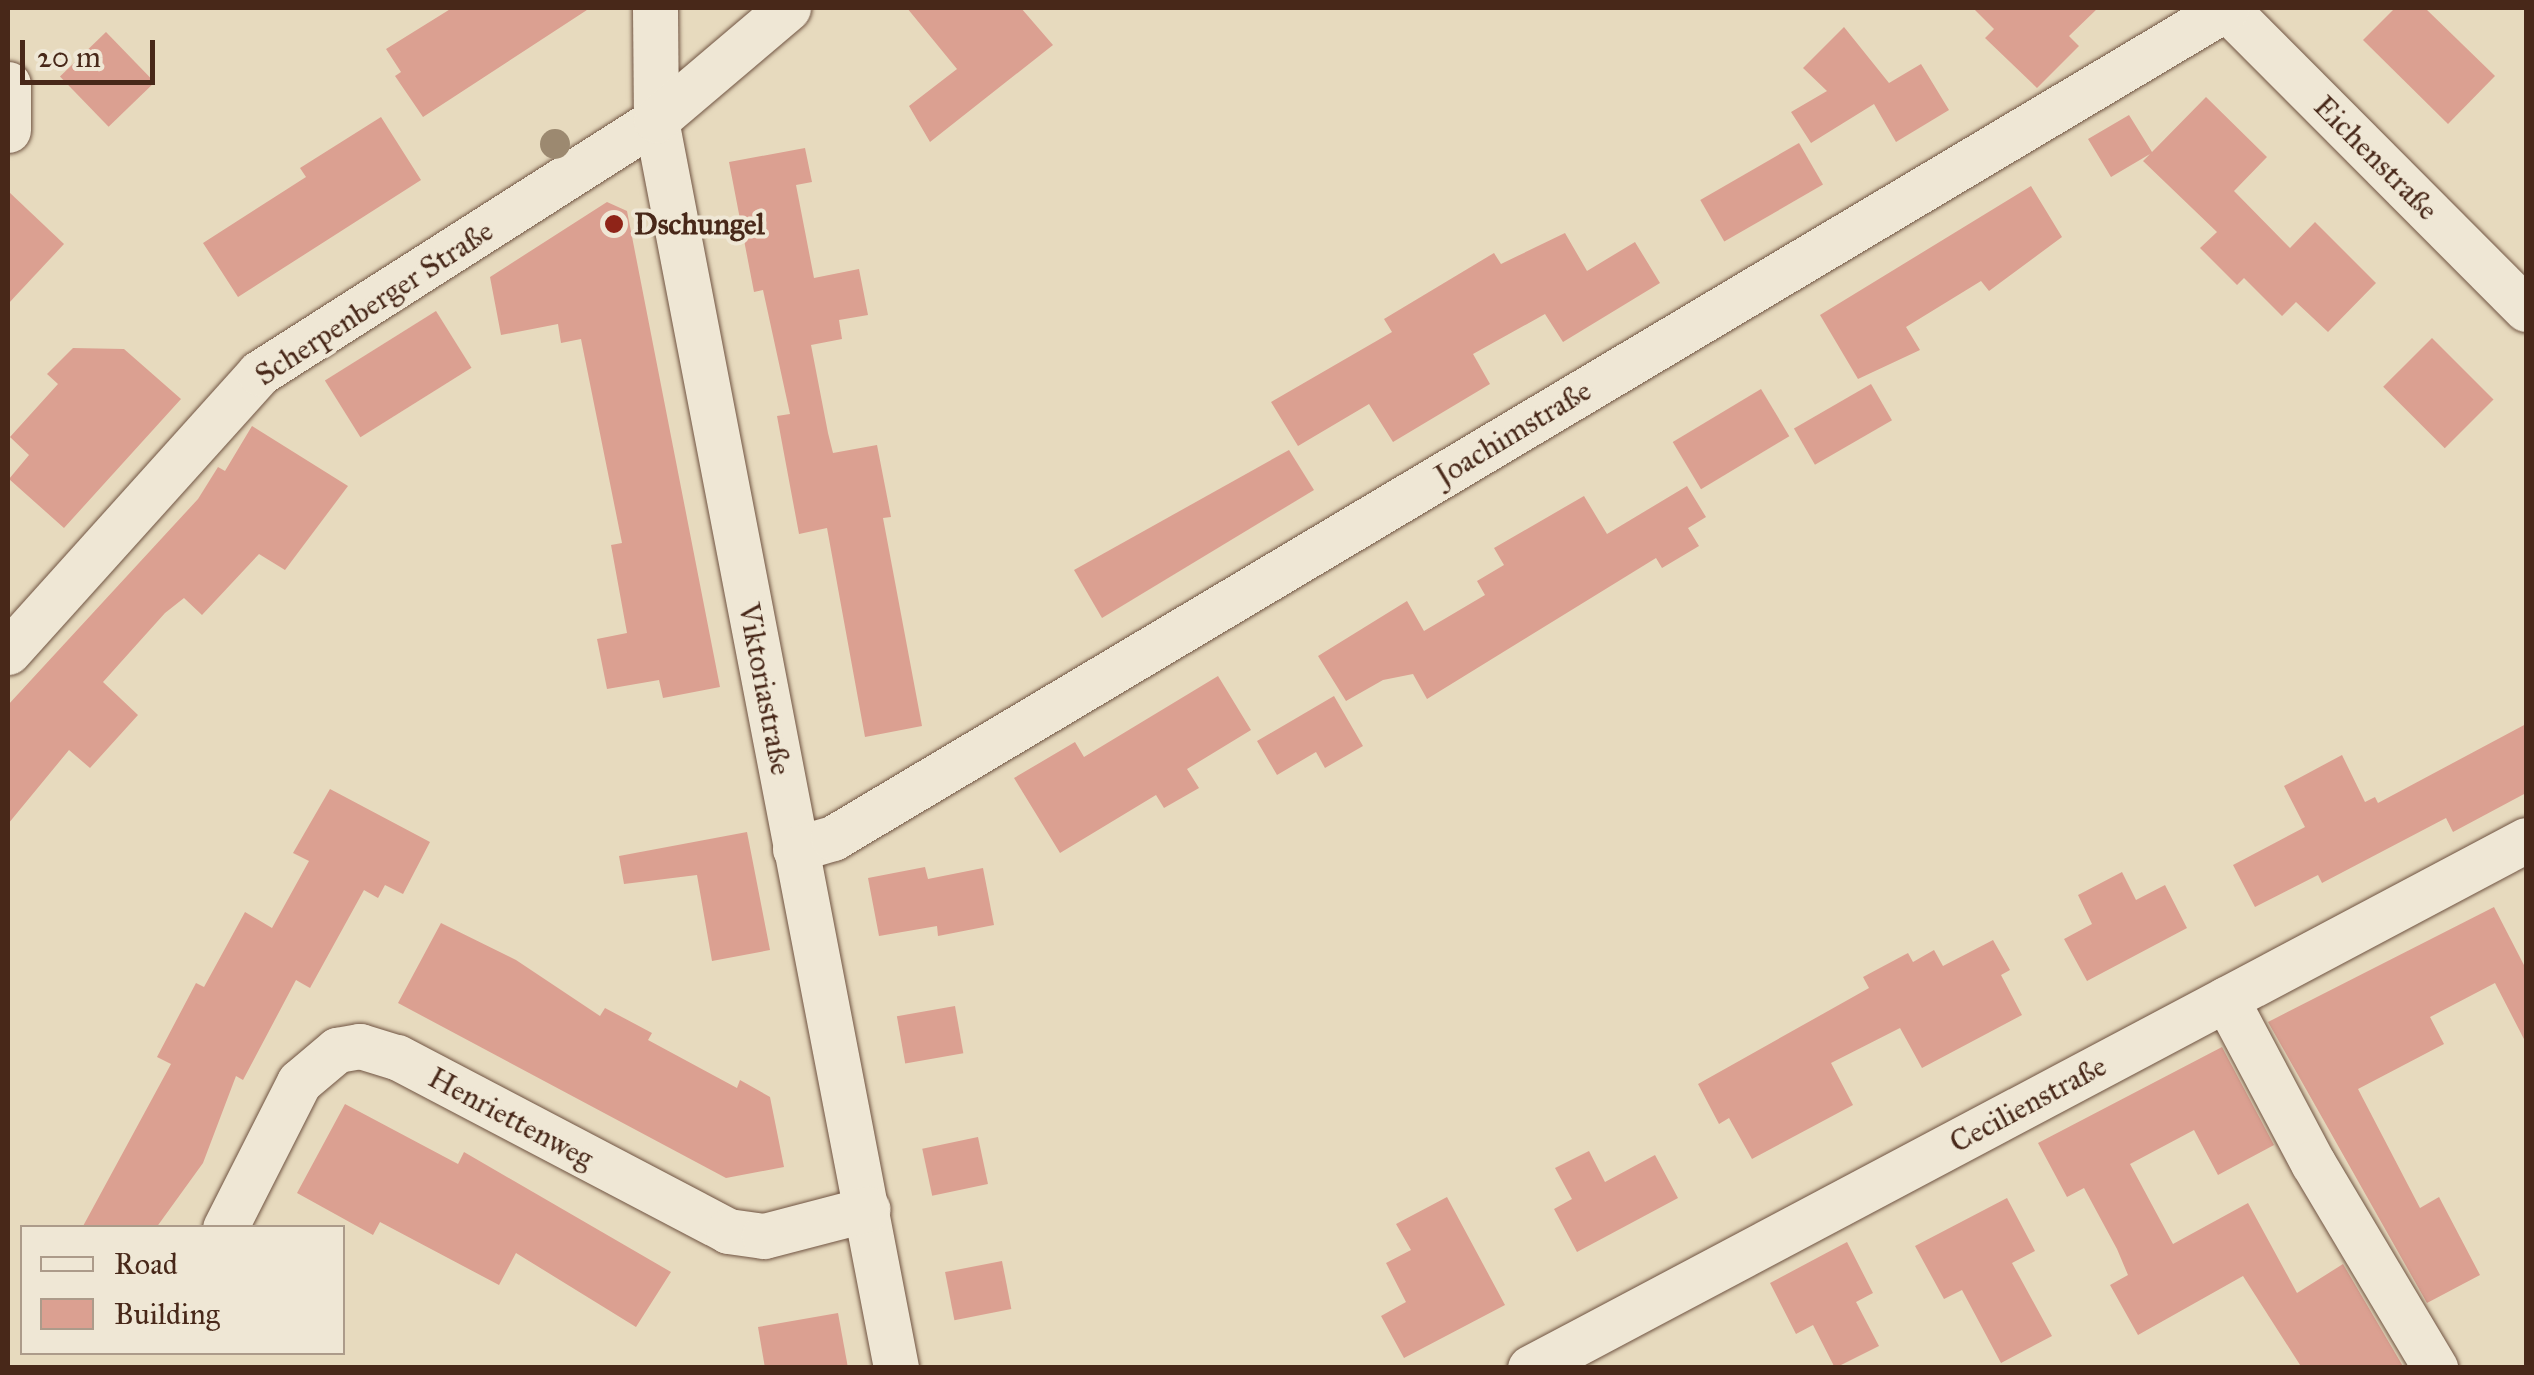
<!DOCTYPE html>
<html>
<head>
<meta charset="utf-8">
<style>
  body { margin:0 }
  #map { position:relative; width:2534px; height:1375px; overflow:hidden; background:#e7dabe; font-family:"IM FELL Great Primer",serif }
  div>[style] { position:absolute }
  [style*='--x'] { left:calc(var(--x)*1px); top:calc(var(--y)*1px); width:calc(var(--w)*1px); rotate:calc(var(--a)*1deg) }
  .building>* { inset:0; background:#dba091; transform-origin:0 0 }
  .roads { filter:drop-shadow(0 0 2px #705442) drop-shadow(0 0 2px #705442) }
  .minor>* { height:45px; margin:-22.5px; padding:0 22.5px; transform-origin:22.5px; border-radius:22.5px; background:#efe7d5 }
  .trees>* { width:30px; height:30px; margin:-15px; border-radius:50%; background:#9c8970 }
  .dots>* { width:28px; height:28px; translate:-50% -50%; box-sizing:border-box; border:5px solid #efe7d5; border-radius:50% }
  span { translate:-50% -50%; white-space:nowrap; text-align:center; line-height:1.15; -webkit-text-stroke:8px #efe7d5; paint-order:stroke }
  .street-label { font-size:30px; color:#482819 }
  .poi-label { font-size:30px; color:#482819; font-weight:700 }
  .left { translate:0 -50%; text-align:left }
  .frame { position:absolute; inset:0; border:10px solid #482819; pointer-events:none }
  .legend { position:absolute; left:20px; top:1225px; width:325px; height:130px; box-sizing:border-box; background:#efe7d5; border:2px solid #ac9b8a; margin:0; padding:12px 18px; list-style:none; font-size:30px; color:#482819 }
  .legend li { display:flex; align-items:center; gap:20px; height:50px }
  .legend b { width:50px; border:2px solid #ac9b8a }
  .scale { position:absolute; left:20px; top:40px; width:135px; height:45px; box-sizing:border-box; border:5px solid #482819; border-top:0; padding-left:12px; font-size:30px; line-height:35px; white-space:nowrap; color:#482819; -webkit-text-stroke:8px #efe7d5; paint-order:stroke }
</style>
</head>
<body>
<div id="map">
  <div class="building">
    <i style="clip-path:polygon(452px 8px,590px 8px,423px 117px,395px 76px,401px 72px,386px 49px)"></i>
    <i style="clip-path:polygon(907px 8px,1021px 8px,1053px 45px,930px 142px,909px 106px,957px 69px)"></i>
    <i style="clip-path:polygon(1973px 8px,2098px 8px,2069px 36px,2079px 46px,2037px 88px,1985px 38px,1994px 29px)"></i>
    <i style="clip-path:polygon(2395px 8px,2425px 8px,2495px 76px,2448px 124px,2363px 40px)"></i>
    <i style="clip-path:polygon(1844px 27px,1889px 83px,1921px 64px,1949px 110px,1896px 142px,1874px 104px,1811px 143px,1791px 112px,1827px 91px,1803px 68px)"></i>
    <i style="left:106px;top:32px;width:70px;height:64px;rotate:46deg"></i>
    <i style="clip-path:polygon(2206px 97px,2267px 157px,2234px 191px,2290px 248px,2315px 222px,2376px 283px,2328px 332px,2296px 302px,2282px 316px,2244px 278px,2237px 285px,2200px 248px,2217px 232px,2143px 161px,2150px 154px,2111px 177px,2088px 139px,2129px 115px,2152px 152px)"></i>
    <i style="clip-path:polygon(381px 117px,421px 180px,238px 297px,203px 243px,306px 177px,300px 168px)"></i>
    <i style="left:1799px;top:143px;width:48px;height:114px;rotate:60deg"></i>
    <i style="clip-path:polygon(805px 148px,812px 182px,796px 185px,814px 278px,859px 269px,868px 315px,839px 320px,842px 339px,811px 345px,828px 433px,833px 453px,877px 445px,891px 517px,883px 518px,922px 726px,865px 737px,827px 528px,799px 534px,777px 416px,790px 414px,763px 290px,754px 292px,729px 162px)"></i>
    <i style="clip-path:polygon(2031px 186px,2062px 237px,1989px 291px,1981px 281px,1906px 327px,1920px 350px,1858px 379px,1820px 315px)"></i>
    <i style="clip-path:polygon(8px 191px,64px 244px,8px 304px)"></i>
    <i style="clip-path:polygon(607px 202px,627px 211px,720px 687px,663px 698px,659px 680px,607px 689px,597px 639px,627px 633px,611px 545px,622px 543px,581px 339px,561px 343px,558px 324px,501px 335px,490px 277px)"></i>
    <i style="clip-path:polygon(1565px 233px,1587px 271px,1635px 242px,1660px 283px,1563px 342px,1545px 314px,1473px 354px,1490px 384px,1393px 442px,1369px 404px,1298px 446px,1271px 402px,1392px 332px,1384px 319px,1494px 253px,1501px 264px)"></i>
    <i style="left:436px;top:311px;width:67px;height:131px;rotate:58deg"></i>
    <i style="left:2432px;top:338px;width:87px;height:69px;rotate:45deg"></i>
    <i style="clip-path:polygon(73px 348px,124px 349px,181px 399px,64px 528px,9px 479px,29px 455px,10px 437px,58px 384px,47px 374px)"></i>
    <i style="left:1871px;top:384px;width:42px;height:89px;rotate:60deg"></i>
    <i style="left:1761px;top:389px;width:55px;height:103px;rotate:59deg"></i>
    <i style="clip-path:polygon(252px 426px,348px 486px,285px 570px,259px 554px,202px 615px,184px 598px,165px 613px,103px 682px,138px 715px,90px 768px,69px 750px,8px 824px,8px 705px,198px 499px,218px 467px,225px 471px)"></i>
    <i style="clip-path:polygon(1289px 450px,1314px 490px,1102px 618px,1074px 570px)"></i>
    <i style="clip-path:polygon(1687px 486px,1706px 517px,1688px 528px,1699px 546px,1662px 568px,1656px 558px,1427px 699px,1413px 674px,1383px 680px,1346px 701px,1318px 656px,1407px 601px,1424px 631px,1485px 595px,1477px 581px,1504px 565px,1494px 548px,1584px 496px,1607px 534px)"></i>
    <i style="clip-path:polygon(1218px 676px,1251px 730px,1187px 769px,1199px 788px,1164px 808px,1156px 795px,1060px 853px,1014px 778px,1075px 742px,1084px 757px)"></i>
    <i style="clip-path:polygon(1334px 696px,1363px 746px,1325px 768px,1316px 752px,1277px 775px,1257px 741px)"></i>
    <i style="clip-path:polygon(2526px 724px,2526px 793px,2453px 832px,2446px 818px,2322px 883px,2318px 875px,2255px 907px,2233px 865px,2305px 827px,2284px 786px,2342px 755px,2365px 802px,2375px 797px,2378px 803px)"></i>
    <i style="clip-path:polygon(330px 789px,430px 842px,403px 894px,385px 885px,378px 898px,364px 890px,310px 988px,296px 980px,243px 1080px,236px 1076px,203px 1163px,156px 1228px,82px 1228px,171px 1064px,157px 1057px,196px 983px,204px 987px,245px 912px,272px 928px,309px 861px,293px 853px)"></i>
    <i style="clip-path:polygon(747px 832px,770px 950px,712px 961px,697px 875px,624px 884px,619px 856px)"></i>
    <i style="clip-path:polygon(925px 867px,928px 879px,983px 868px,994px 925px,938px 936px,937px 926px,879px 936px,868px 878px)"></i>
    <i style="clip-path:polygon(2122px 872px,2136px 900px,2165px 885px,2187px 928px,2087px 981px,2064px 939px,2092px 924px,2078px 895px)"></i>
    <i style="clip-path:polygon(2494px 907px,2526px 969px,2526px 1043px,2495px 983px,2430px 1017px,2444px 1044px,2358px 1089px,2420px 1208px,2439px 1197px,2480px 1275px,2427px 1303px,2268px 1022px)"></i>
    <i style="clip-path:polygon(441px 923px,516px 960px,600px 1016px,605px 1008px,652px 1033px,648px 1040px,737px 1088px,740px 1080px,770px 1097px,784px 1167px,726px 1178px,398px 1003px)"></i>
    <i style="clip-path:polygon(1993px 940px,2010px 970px,2001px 975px,2022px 1015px,1922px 1068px,1900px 1028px,1831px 1063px,1853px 1105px,1752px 1159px,1729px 1118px,1719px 1124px,1698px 1084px,1869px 988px,1863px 977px,1908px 953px,1913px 962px,1934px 950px,1943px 966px)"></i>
    <i style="left:955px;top:1006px;width:48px;height:59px;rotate:80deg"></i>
    <i style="clip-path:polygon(2222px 1047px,2274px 1145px,2218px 1175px,2194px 1130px,2130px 1164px,2173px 1244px,2248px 1203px,2297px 1293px,2343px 1264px,2404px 1368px,2302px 1368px,2243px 1276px,2138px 1335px,2110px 1285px,2128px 1275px,2117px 1249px,2084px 1188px,2067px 1197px,2038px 1143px)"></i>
    <i style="clip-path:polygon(345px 1104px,458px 1164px,464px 1152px,671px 1272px,636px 1327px,516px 1253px,499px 1285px,380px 1222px,373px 1235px,297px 1193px)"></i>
    <i style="left:978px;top:1137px;width:48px;height:57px;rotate:78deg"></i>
    <i style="clip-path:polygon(1589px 1151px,1605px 1182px,1655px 1155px,1678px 1198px,1577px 1252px,1554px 1209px,1572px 1199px,1555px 1168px)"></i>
    <i style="clip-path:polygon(1447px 1197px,1505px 1305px,1404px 1358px,1381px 1316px,1406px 1302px,1386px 1263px,1411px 1250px,1396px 1224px)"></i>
    <i style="clip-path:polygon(2007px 1198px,2035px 1251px,2012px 1263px,2052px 1336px,2001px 1363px,1962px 1290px,1944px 1299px,1915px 1246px)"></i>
    <i style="clip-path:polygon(1847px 1242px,1873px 1293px,1856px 1302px,1879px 1346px,1835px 1368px,1813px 1325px,1796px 1334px,1770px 1283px)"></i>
    <i style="left:1002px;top:1261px;width:49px;height:58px;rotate:79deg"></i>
    <i style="clip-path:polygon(838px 1313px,848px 1368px,765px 1368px,758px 1327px)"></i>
  </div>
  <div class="roads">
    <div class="minor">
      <i style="--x:655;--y:8;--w:112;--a:89.5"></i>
      <i style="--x:656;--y:120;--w:1271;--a:79.11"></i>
      <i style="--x:2226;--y:8;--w:425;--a:45.1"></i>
      <i style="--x:8;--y:84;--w:46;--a:90"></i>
      <i style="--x:8;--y:652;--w:375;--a:-48"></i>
      <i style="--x:259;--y:373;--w:471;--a:-32.5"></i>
      <i style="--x:656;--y:120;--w:173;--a:-40.3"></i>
      <i style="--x:795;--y:849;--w:40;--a:-16"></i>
      <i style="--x:833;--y:838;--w:1622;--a:-30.77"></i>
      <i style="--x:2226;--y:999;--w:186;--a:62.1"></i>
      <i style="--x:2313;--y:1163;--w:239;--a:59.2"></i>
      <i style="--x:225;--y:1228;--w:164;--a:-63.1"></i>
      <i style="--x:299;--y:1082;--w:50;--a:-40.1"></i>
      <i style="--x:337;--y:1050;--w:23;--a:-10"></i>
      <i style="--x:360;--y:1046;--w:39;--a:17"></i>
      <i style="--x:397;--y:1057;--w:374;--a:27.7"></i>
      <i style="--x:728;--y:1231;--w:36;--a:8"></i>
      <i style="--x:764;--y:1236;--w:107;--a:-14.6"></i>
      <i style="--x:1530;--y:1368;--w:1127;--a:-27.93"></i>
    </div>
  </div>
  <div class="trees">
    <i style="left:555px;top:144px"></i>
  </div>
  <div class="dots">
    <i style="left:614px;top:224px;background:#8f2418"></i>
  </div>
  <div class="street-label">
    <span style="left:2376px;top:158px;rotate:45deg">Eichenstraße</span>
    <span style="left:374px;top:303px;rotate:-33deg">Scherpenberger Straße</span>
    <span style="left:1513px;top:433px;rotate:-31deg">Joachimstraße</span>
    <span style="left:765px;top:689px;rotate:79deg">Viktoriastraße</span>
    <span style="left:2028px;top:1104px;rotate:-28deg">Cecilienstraße</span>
    <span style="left:511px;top:1118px;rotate:28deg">Henriettenweg</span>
  </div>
  <div class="poi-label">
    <span class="left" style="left:634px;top:224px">Dschungel</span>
  </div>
  <div class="frame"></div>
  <ul class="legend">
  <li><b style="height:12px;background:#efe7d5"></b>Road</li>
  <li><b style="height:28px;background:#dba091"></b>Building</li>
  </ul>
  <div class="scale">20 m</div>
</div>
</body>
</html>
